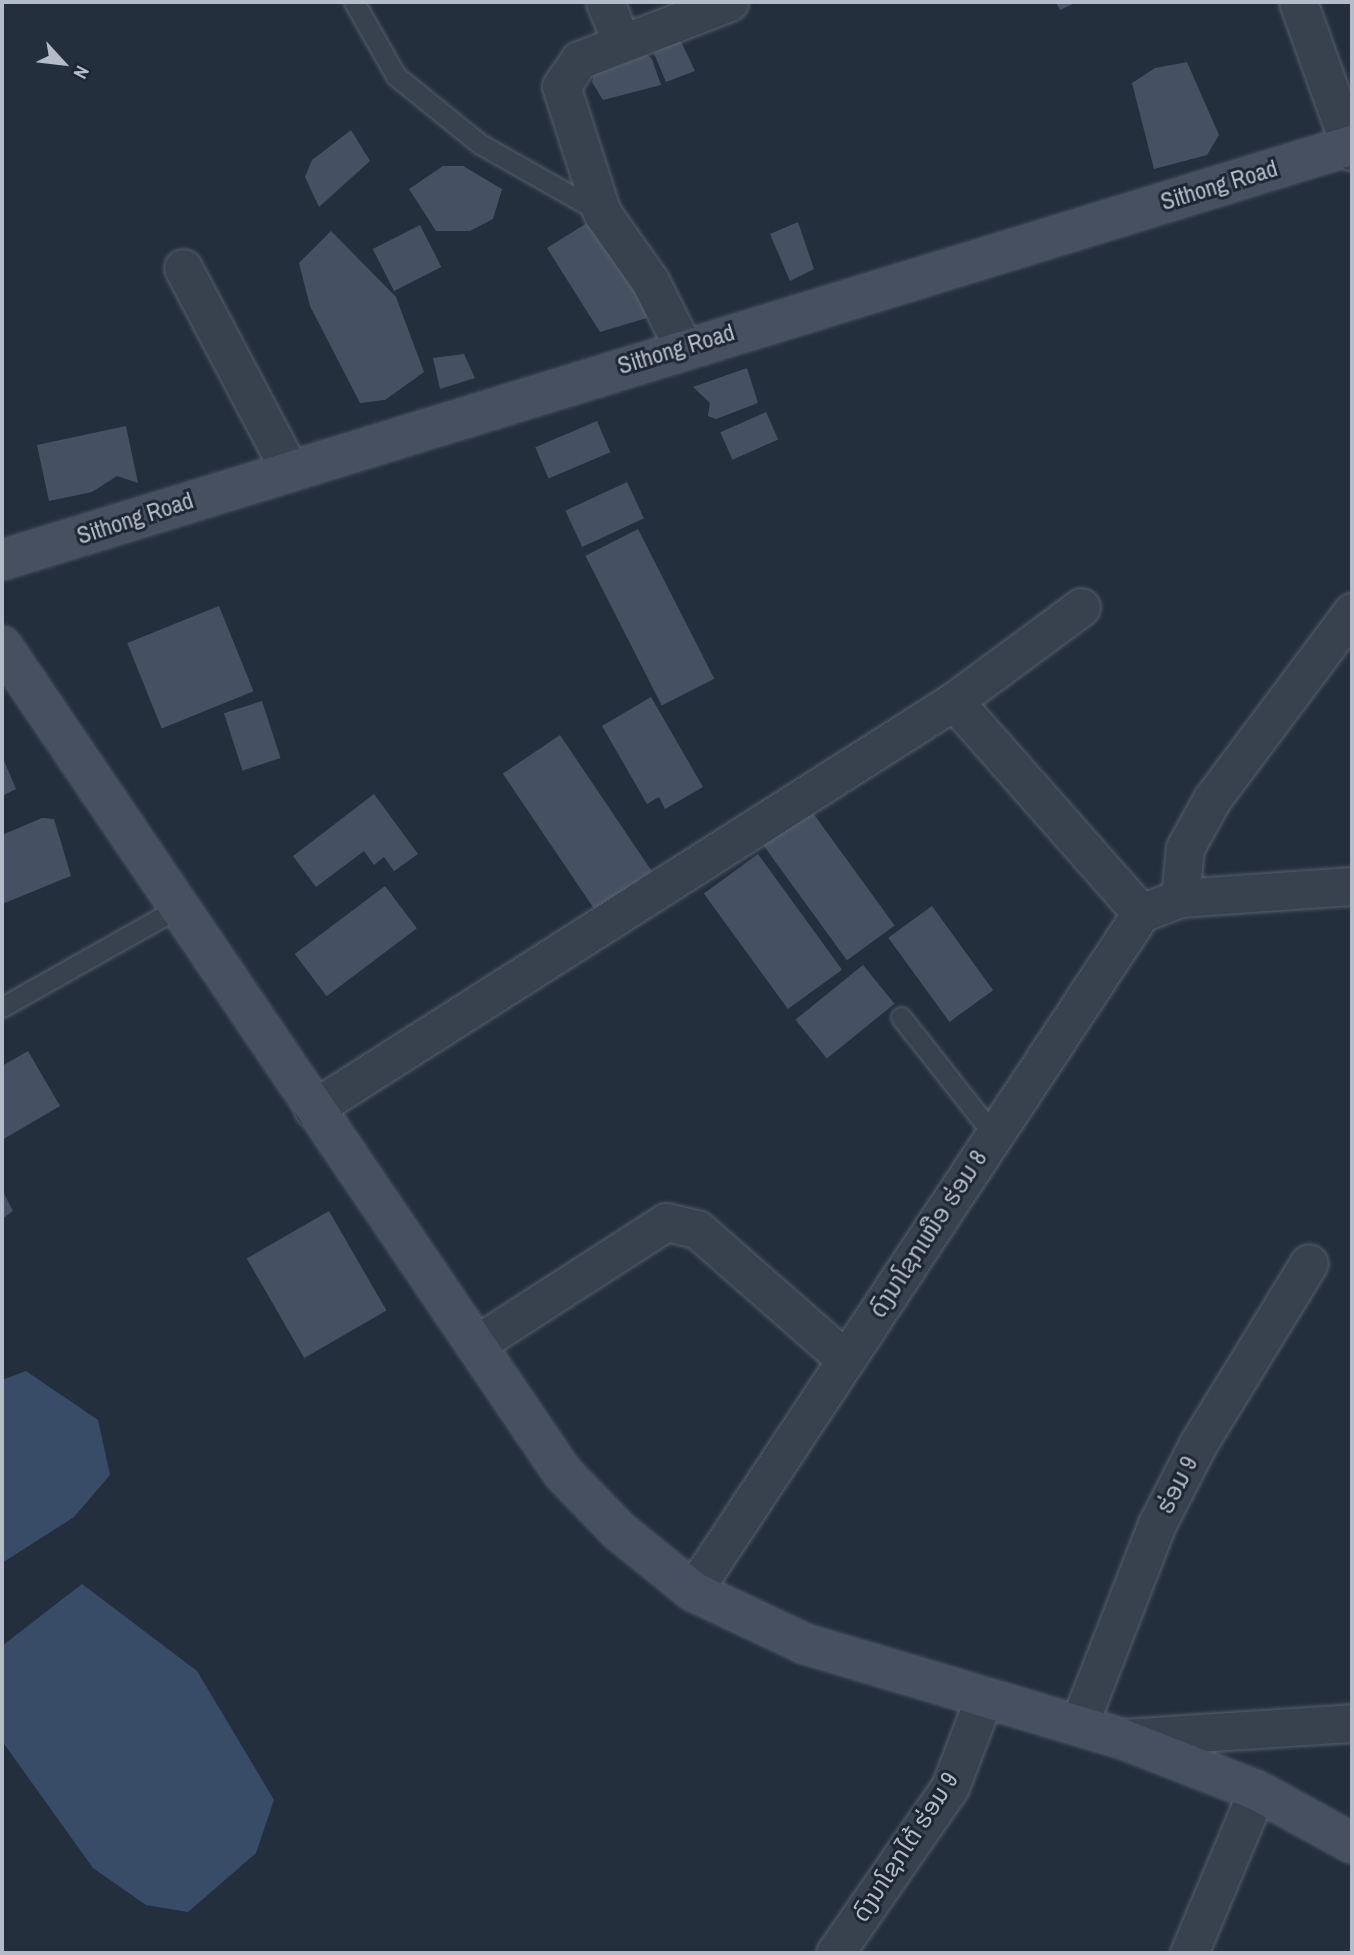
<!DOCTYPE html>
<html>
<head>
<meta charset="utf-8">
<style>
  body { margin:0 }
  #map { position:relative; width:1354px; height:1955px; overflow:hidden; background:#242f3e; font-family:"Archivo Narrow","Noto Sans Lao",sans-serif }
  div>[style] { position:absolute }
  [style*='--x'] { left:calc(var(--x)*1px); top:calc(var(--y)*1px); width:calc(var(--w)*1px); rotate:calc(var(--a)*1deg) }
  .water>* { inset:0; background:#394c67 }
  .building>* { inset:0; background:#455162; transform-origin:0 0 }
  .roads { filter:drop-shadow(0 0 2px #565f6c) drop-shadow(0 0 2px #565f6c) }
  .lane>* { height:19px; margin:-9.5px; padding:0 9.5px; transform-origin:9.5px; border-radius:9.5px; background:#38414e }
  .street>* { height:37px; margin:-18.5px; padding:0 18.5px; transform-origin:18.5px; border-radius:18.5px; background:#38414e }
  .secondary>* { height:38px; margin:-19px; padding:0 19px; transform-origin:19px; border-radius:19px; background:#465061 }
  span { translate:-50% -50%; white-space:nowrap; text-align:center; line-height:1.15; -webkit-text-stroke:6px #1d2633; paint-order:stroke }
  .street-label { font-size:24px; color:#b4bcc9 }
  .frame { position:absolute; inset:0; border:4px solid #b4bcc9; pointer-events:none }
  .north { position:absolute; left:28px; top:28px; width:70px; height:70px; -webkit-text-stroke:5px #1d2633; paint-order:stroke; rotate:117deg; font-size:19px; font-weight:700; line-height:28px; text-align:center; color:#b4bcc9 }
  .north::after { content:''; display:block; margin:auto; width:24px; height:32px; background:#b4bcc9; clip-path:polygon(50% 0,100% 100%,50% 72%,0 100%) }
</style>
</head>
<body>
<div id="map">
  <div class="water">
    <i style="clip-path:polygon(26px 1371px,98px 1420px,110px 1475px,74px 1517px,2px 1563px,2px 1380px)"></i>
    <i style="clip-path:polygon(82px 1584px,197px 1671px,274px 1800px,256px 1853px,188px 1912px,146px 1905px,93px 1868px,2px 1741px,2px 1646px)"></i>
  </div>
  <div class="building">
    <i style="clip-path:polygon(1056px 2px,1077px 2px,1060px 10px)"></i>
    <i style="clip-path:polygon(677px 33px,695px 71px,666px 82px,652px 49px)"></i>
    <i style="clip-path:polygon(642px 51px,652px 59px,661px 85px,603px 100px,592px 82px,595px 71px)"></i>
    <i style="clip-path:polygon(1187px 62px,1219px 135px,1207px 155px,1154px 169px,1132px 83px,1155px 68px)"></i>
    <i style="clip-path:polygon(351px 130px,370px 161px,319px 207px,305px 177px,312px 160px)"></i>
    <i style="clip-path:polygon(443px 166px,463px 166px,502px 189px,493px 219px,470px 231px,436px 231px,409px 189px)"></i>
    <i style="clip-path:polygon(798px 222px,814px 269px,790px 281px,770px 234px)"></i>
    <i style="clip-path:polygon(587px 223px,609px 230px,657px 315px,600px 332px,547px 248px)"></i>
    <i style="left:420px;top:225px;width:47px;height:53px;rotate:63deg"></i>
    <i style="clip-path:polygon(331px 231px,396px 297px,424px 372px,385px 400px,360px 403px,310px 306px,299px 263px)"></i>
    <i style="clip-path:polygon(464px 354px,475px 378px,440px 389px,433px 358px)"></i>
    <i style="clip-path:polygon(747px 368px,758px 403px,716px 419px,708px 416px,710px 403px,693px 387px)"></i>
    <i style="left:766px;top:412px;width:30px;height:50px;rotate:66deg"></i>
    <i style="left:597px;top:421px;width:34px;height:67px;rotate:67deg"></i>
    <i style="clip-path:polygon(126px 426px,138px 483px,117px 476px,92px 492px,49px 501px,37px 445px)"></i>
    <i style="left:627px;top:482px;width:40px;height:68px;rotate:65deg"></i>
    <i style="left:638px;top:529px;width:168px;height:59px;rotate:63deg"></i>
    <i style="left:219px;top:606px;width:92px;height:99px;rotate:68deg"></i>
    <i style="clip-path:polygon(651px 697px,703px 787px,665px 809px,659px 797px,647px 804px,602px 726px)"></i>
    <i style="left:262px;top:701px;width:60px;height:40px;rotate:72deg"></i>
    <i style="left:560px;top:735px;width:164px;height:69px;rotate:56deg"></i>
    <i style="clip-path:polygon(2px 756px,16px 789px,2px 796px)"></i>
    <i style="clip-path:polygon(374px 794px,418px 854px,394px 871px,384px 857px,374px 865px,364px 851px,316px 887px,293px 856px)"></i>
    <i style="left:810px;top:809px;width:144px;height:59px;rotate:54deg"></i>
    <i style="clip-path:polygon(42px 818px,54px 819px,71px 876px,2px 904px,2px 835px)"></i>
    <i style="left:758px;top:854px;width:143px;height:67px;rotate:54deg"></i>
    <i style="left:385px;top:886px;width:53px;height:113px;rotate:53deg"></i>
    <i style="left:932px;top:906px;width:104px;height:54px;rotate:54deg"></i>
    <i style="left:863px;top:965px;width:50px;height:87px;rotate:51deg"></i>
    <i style="clip-path:polygon(28px 1051px,60px 1106px,2px 1140px,2px 1066px)"></i>
    <i style="clip-path:polygon(2px 1190px,13px 1211px,2px 1219px)"></i>
    <i style="left:329px;top:1211px;width:115px;height:95px;rotate:60deg"></i>
  </div>
  <div class="roads">
    <div class="lane">
      <i style="--x:354;--y:2;--w:85;--a:60.4"></i>
      <i style="--x:396;--y:76;--w:108;--a:39"></i>
      <i style="--x:480;--y:144;--w:138;--a:29.5"></i>
      <i style="--x:2;--y:1007;--w:202;--a:-29.4"></i>
      <i style="--x:901;--y:1017;--w:149;--a:51.8"></i>
    </div>
    <div class="street">
      <i style="--x:605;--y:2;--w:42;--a:67.7"></i>
      <i style="--x:1298;--y:2;--w:159;--a:70.2"></i>
      <i style="--x:183;--y:268;--w:227;--a:62.2"></i>
      <i style="--x:683;--y:347;--w:74;--a:-116.6"></i>
      <i style="--x:650;--y:281;--w:83;--a:-125.2"></i>
      <i style="--x:602;--y:213;--w:133;--a:-107.9"></i>
      <i style="--x:561;--y:86;--w:32;--a:-55"></i>
      <i style="--x:579;--y:60;--w:161;--a:-21.1"></i>
      <i style="--x:954;--y:701;--w:283;--a:48.6"></i>
      <i style="--x:1180;--y:898;--w:50;--a:-84.3"></i>
      <i style="--x:1185;--y:848;--w:56;--a:-61.1"></i>
      <i style="--x:1212;--y:799;--w:234;--a:-53.2"></i>
      <i style="--x:313;--y:1109;--w:760;--a:-32.48"></i>
      <i style="--x:954;--y:701;--w:158;--a:-36.5"></i>
      <i style="--x:475;--y:1345;--w:227;--a:-32.8"></i>
      <i style="--x:666;--y:1222;--w:32;--a:13"></i>
      <i style="--x:697;--y:1229;--w:197;--a:41.3"></i>
      <i style="--x:693;--y:1591;--w:813;--a:-56.54"></i>
      <i style="--x:1141;--y:913;--w:42;--a:-21"></i>
      <i style="--x:1180;--y:898;--w:172;--a:-4"></i>
      <i style="--x:1079;--y:1724;--w:212;--a:-68.7"></i>
      <i style="--x:1156;--y:1526;--w:92;--a:-62.9"></i>
      <i style="--x:1198;--y:1444;--w:212;--a:-58.5"></i>
      <i style="--x:1121;--y:1738;--w:231;--a:-3.7"></i>
      <i style="--x:835;--y:1953;--w:202;--a:-55.3"></i>
      <i style="--x:950;--y:1787;--w:95;--a:-69.1"></i>
      <i style="--x:1189;--y:1953;--w:176;--a:-67.2"></i>
    </div>
    <div class="secondary">
      <i style="--x:2;--y:560;--w:1412;--a:-17.09"></i>
      <i style="--x:2;--y:646;--w:998;--a:55.86"></i>
      <i style="--x:562;--y:1472;--w:82;--a:46"></i>
      <i style="--x:619;--y:1531;--w:95;--a:39"></i>
      <i style="--x:693;--y:1591;--w:124;--a:25.3"></i>
      <i style="--x:805;--y:1644;--w:330;--a:16.6"></i>
      <i style="--x:1121;--y:1738;--w:146;--a:21.3"></i>
      <i style="--x:1257;--y:1791;--w:108;--a:28.7"></i>
    </div>
  </div>
  <div class="street-label">
    <span style="left:1219px;top:185px;rotate:-17deg">Sithong Road</span>
    <span style="left:676px;top:349px;rotate:-17deg">Sithong Road</span>
    <span style="left:135px;top:518px;rotate:-18deg">Sithong Road</span>
    <span style="left:928px;top:1234px;rotate:-57deg">ດົງນາໂຊກເໜືອ ຮ່ອມ 8</span>
    <span style="left:1177px;top:1485px;rotate:-63deg">ຮ່ອມ 9</span>
    <span style="left:905px;top:1847px;rotate:-57deg">ດົງນາໂຊກໄຕ້ ຮ່ອມ 9</span>
  </div>
  <div class="frame"></div>
  <div class="north">N</div>
</div>
</body>
</html>
